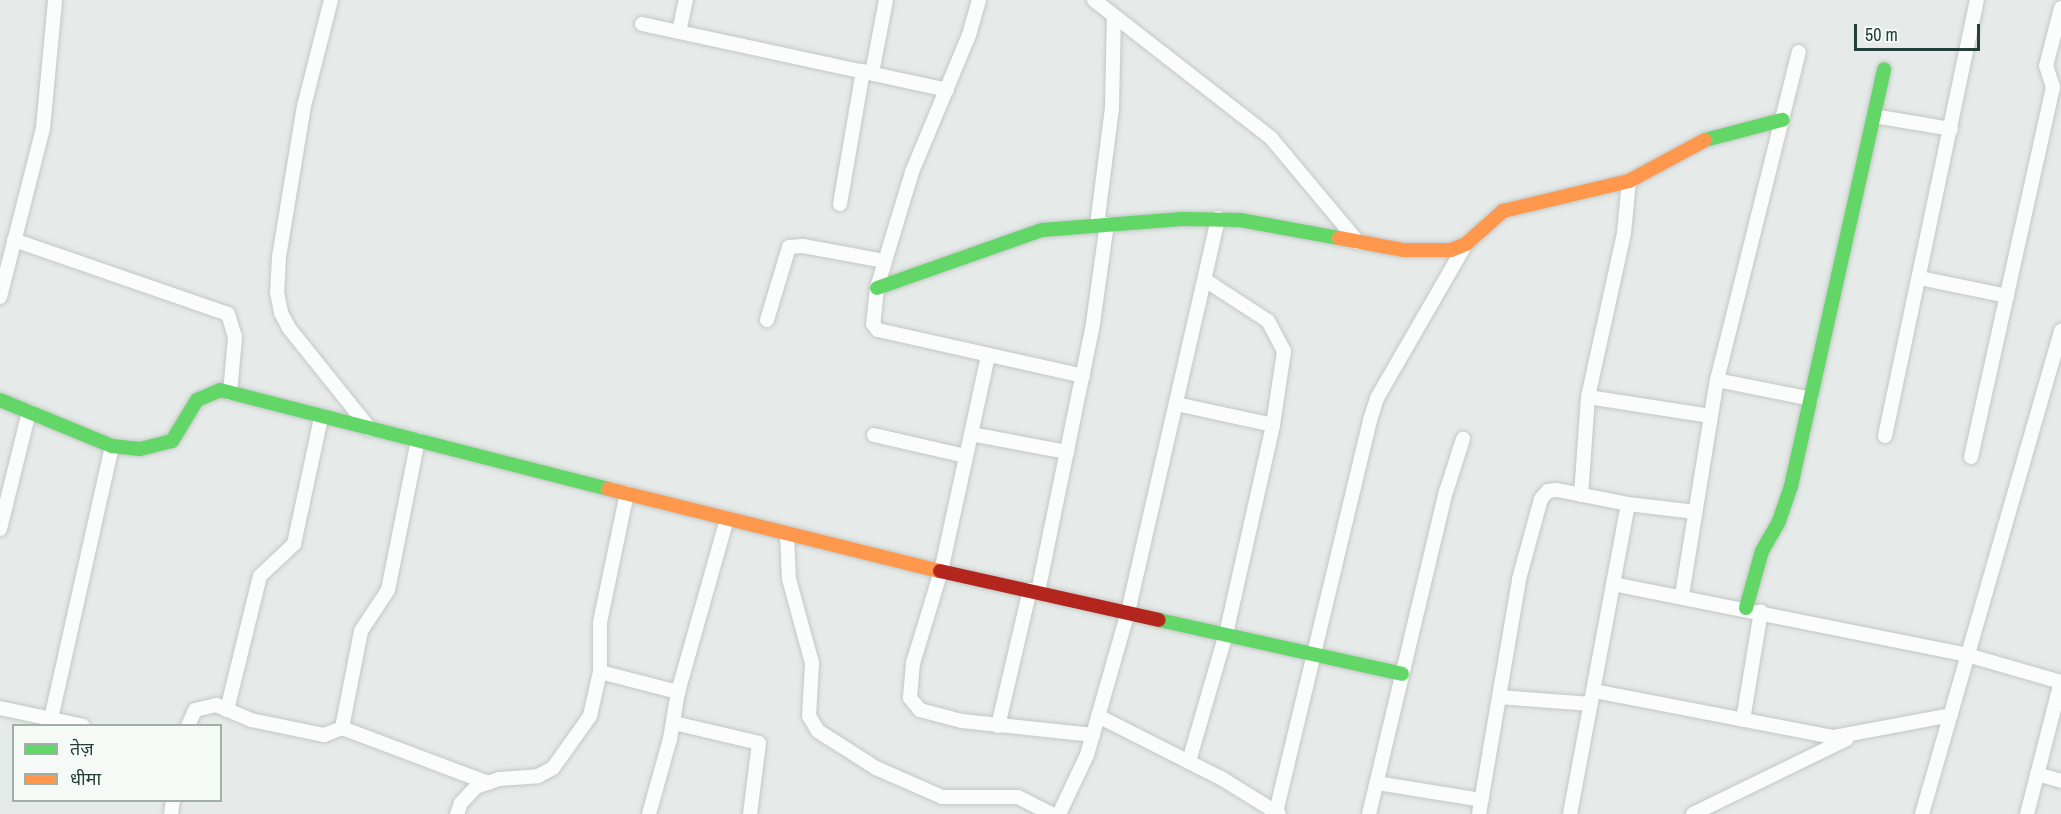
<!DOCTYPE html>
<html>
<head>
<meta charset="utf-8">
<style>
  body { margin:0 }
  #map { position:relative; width:2061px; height:814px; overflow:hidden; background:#e6ebe9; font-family:"Archivo Narrow","Noto Sans Devanagari",sans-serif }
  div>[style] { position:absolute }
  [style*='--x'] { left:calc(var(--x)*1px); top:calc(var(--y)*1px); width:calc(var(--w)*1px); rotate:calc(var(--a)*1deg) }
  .roads { filter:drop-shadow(0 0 2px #c3c8c6) drop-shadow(0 0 2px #c3c8c6) }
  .street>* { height:14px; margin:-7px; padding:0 7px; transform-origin:7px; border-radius:7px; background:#fbfcfc }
  .fast>* { height:14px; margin:-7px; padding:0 7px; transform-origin:7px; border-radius:7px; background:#63d668 }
  .slow>* { height:14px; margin:-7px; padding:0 7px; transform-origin:7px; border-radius:7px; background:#ff974d }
  .jam>* { height:14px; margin:-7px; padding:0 7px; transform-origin:7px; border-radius:7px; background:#b3261e }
  span { translate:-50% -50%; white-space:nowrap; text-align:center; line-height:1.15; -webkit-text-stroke:4.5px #f5faf7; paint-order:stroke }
  .legend { position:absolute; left:12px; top:724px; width:210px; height:78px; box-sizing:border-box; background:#f5faf7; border:2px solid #a1afab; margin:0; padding:8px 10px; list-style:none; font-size:18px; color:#243e39 }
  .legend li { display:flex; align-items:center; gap:12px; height:30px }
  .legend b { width:30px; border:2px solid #a1afab }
  .scale { position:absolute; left:1854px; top:24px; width:126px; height:27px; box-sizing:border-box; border:3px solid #243e39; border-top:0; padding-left:8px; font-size:18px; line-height:21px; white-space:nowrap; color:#243e39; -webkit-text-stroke:4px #f5faf7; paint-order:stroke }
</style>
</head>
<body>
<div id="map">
  <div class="roads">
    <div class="street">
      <i style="--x:331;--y:0;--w:109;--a:104.3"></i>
      <i style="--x:304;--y:106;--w:153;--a:99.4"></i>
      <i style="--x:279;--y:257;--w:35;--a:93"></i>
      <i style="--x:277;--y:292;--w:21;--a:79"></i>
      <i style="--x:281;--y:313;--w:17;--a:62"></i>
      <i style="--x:289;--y:328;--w:129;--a:51.3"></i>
      <i style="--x:979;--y:0;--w:36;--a:106"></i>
      <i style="--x:969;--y:35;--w:148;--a:112.6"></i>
      <i style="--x:912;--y:172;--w:121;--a:106.8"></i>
      <i style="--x:877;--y:288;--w:36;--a:96"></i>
      <i style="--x:873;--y:324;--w:8;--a:50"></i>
      <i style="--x:878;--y:330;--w:210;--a:12.6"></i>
      <i style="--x:1094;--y:0;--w:224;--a:37.9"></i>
      <i style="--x:1271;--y:138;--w:136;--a:50.1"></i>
      <i style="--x:642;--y:24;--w:312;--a:12.2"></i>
      <i style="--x:679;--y:32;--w:33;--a:-78"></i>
      <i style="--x:872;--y:73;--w:74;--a:-79.1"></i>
      <i style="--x:1874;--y:116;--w:78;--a:9.6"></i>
      <i style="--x:840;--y:204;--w:135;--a:-80.2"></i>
      <i style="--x:1097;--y:225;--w:118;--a:-82.7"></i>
      <i style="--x:1112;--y:108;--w:92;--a:-88.8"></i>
      <i style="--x:14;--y:240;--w:226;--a:19.1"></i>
      <i style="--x:228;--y:314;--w:24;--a:73"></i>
      <i style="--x:235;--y:337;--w:56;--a:95.1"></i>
      <i style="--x:1920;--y:278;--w:89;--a:11.7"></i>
      <i style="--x:0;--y:297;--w:174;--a:-75.7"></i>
      <i style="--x:43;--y:128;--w:129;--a:-84.6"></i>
      <i style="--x:767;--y:320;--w:76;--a:-73.2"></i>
      <i style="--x:789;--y:247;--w:14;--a:-4"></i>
      <i style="--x:803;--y:246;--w:82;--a:10.5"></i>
      <i style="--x:988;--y:356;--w:220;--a:102.3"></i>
      <i style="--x:941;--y:571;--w:96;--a:106.9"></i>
      <i style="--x:913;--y:663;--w:35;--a:95"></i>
      <i style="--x:910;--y:698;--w:16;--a:50"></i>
      <i style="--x:920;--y:710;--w:43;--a:14.7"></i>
      <i style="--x:962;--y:721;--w:132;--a:6.1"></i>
      <i style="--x:1717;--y:380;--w:96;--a:11.4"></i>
      <i style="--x:1588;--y:397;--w:124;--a:8.8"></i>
      <i style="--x:1176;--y:404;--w:99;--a:12.2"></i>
      <i style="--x:971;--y:434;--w:98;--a:10.6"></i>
      <i style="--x:874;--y:435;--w:94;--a:12.9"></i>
      <i style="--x:1885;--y:436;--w:446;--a:-78.1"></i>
      <i style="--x:418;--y:440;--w:153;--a:101.3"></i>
      <i style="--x:388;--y:590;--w:49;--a:123.4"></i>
      <i style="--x:361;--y:631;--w:99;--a:101.1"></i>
      <i style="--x:342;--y:728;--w:156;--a:20.6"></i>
      <i style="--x:1971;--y:457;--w:379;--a:-77.5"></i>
      <i style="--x:2053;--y:87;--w:22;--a:-108"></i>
      <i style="--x:2046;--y:66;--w:60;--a:-75.5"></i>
      <i style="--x:627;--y:493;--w:132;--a:101.8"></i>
      <i style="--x:600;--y:622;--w:50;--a:90"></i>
      <i style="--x:600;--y:672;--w:81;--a:14.4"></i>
      <i style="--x:678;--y:692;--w:180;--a:-74.2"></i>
      <i style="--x:1581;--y:495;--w:98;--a:-85.9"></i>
      <i style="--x:1588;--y:397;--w:168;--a:-77.6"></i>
      <i style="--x:1624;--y:233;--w:52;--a:-84.5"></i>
      <i style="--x:0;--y:529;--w:121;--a:-76.1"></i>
      <i style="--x:787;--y:534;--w:45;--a:87.5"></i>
      <i style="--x:789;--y:579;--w:87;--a:74.7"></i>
      <i style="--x:812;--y:663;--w:53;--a:93.2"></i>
      <i style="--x:809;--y:716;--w:17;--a:59"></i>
      <i style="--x:818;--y:731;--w:69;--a:32.5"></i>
      <i style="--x:876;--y:768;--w:72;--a:23.7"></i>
      <i style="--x:942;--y:797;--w:76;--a:0"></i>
      <i style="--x:1018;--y:797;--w:37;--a:27"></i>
      <i style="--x:1613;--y:584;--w:361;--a:11.3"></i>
      <i style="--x:1967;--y:655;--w:98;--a:16"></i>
      <i style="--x:1038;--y:592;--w:275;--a:-78.4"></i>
      <i style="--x:1093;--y:323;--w:100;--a:-82"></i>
      <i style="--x:1682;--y:595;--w:218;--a:-80.8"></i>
      <i style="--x:1717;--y:380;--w:338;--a:-76"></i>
      <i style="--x:1594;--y:691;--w:244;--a:10.9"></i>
      <i style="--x:1834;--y:737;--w:119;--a:-10.6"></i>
      <i style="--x:1499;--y:697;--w:92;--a:4.4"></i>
      <i style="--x:0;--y:708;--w:85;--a:12.2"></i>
      <i style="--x:227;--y:710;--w:138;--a:-76.2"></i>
      <i style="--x:260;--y:576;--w:47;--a:-43.3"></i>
      <i style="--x:294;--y:544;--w:129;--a:-77.9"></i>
      <i style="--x:1098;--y:716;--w:138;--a:26.8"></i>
      <i style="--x:1221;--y:778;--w:68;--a:31.8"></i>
      <i style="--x:51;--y:719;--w:280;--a:-77.4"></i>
      <i style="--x:1743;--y:720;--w:110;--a:-80.6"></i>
      <i style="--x:674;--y:723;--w:87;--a:13.2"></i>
      <i style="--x:759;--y:743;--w:72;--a:97.2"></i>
      <i style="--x:188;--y:726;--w:17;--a:-66"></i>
      <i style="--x:195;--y:710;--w:22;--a:-13"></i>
      <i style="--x:216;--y:705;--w:38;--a:23"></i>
      <i style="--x:251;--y:720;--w:75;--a:11.6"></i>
      <i style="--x:324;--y:735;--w:19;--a:-21"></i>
      <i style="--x:998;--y:726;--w:140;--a:-76.8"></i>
      <i style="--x:1189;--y:761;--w:132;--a:-73.8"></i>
      <i style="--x:1226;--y:634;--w:214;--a:-77.3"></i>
      <i style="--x:1273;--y:425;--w:75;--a:-81.5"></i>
      <i style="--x:1284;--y:351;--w:34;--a:-118"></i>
      <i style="--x:1268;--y:321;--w:75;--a:-146.9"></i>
      <i style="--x:2037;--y:774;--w:25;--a:16"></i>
      <i style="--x:1377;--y:783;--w:106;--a:9.2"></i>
      <i style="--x:1276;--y:812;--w:403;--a:-76.5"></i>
      <i style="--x:1370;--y:420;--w:23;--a:-72"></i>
      <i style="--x:1377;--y:398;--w:178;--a:-60"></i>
      <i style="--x:171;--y:814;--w:14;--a:-82"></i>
      <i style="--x:457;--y:814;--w:12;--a:-70"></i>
      <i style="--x:461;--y:803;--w:22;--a:-47"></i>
      <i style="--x:476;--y:787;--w:24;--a:-19"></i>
      <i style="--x:499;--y:779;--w:39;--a:-4"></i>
      <i style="--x:538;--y:776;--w:17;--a:-28"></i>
      <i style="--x:553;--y:768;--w:64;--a:-54.6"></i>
      <i style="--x:590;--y:716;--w:45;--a:-77.2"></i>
      <i style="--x:649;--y:814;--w:78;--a:-74.4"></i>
      <i style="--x:670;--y:739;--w:48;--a:-80.3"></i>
      <i style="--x:1059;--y:814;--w:65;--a:-64.6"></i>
      <i style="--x:1087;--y:755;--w:149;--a:-74"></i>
      <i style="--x:1128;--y:612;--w:404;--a:-77.1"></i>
      <i style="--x:1369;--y:814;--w:331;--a:-76.6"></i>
      <i style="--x:1446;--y:492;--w:56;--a:-72.2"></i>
      <i style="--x:1479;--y:814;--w:238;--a:-80.3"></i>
      <i style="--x:1519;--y:579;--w:83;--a:-74.6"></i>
      <i style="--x:1541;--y:499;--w:11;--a:-49"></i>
      <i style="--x:1548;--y:491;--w:9;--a:-6"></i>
      <i style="--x:1557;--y:490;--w:72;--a:11.2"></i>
      <i style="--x:1628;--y:504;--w:68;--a:6.7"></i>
      <i style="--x:1570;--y:814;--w:315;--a:-79.4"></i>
      <i style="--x:1693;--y:814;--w:171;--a:-26"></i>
      <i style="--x:1922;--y:814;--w:503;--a:-73.94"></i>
      <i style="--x:2027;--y:814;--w:136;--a:-75.6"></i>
    </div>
    <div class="fast">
      <i style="--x:1705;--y:140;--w:80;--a:-14.6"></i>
      <i style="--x:877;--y:288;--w:175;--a:-19.4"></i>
      <i style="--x:1042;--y:230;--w:140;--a:-4.5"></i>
      <i style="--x:1182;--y:219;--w:58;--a:1"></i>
      <i style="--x:1240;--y:220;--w:101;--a:10.3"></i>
      <i style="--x:0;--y:400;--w:121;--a:22.3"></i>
      <i style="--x:112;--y:446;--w:28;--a:6"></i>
      <i style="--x:140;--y:449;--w:33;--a:-14"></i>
      <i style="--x:172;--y:441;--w:48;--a:-58.6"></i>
      <i style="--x:197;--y:400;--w:25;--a:-23"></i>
      <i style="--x:220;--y:390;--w:400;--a:14.3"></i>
      <i style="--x:1746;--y:608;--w:59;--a:-74.3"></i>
      <i style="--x:1762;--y:551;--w:34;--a:-60"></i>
      <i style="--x:1779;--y:521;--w:37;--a:-71"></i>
      <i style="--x:1791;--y:486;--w:427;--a:-77.4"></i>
      <i style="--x:1159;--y:620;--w:249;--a:12.5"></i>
    </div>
    <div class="slow">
      <i style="--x:1339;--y:238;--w:65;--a:10.6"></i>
      <i style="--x:1403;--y:250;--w:48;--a:0"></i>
      <i style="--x:1451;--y:250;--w:16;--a:-22"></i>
      <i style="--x:1466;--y:244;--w:50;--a:-41.7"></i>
      <i style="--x:1503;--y:211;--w:130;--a:-13.4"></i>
      <i style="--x:1629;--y:181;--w:86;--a:-28.3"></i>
      <i style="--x:608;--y:489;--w:342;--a:13.9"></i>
    </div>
    <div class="jam">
      <i style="--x:940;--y:571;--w:224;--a:12.6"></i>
    </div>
  </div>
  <ul class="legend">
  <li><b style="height:8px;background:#63d668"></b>तेज़</li>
  <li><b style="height:8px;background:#ff974d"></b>धीमा</li>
  </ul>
  <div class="scale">50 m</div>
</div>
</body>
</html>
